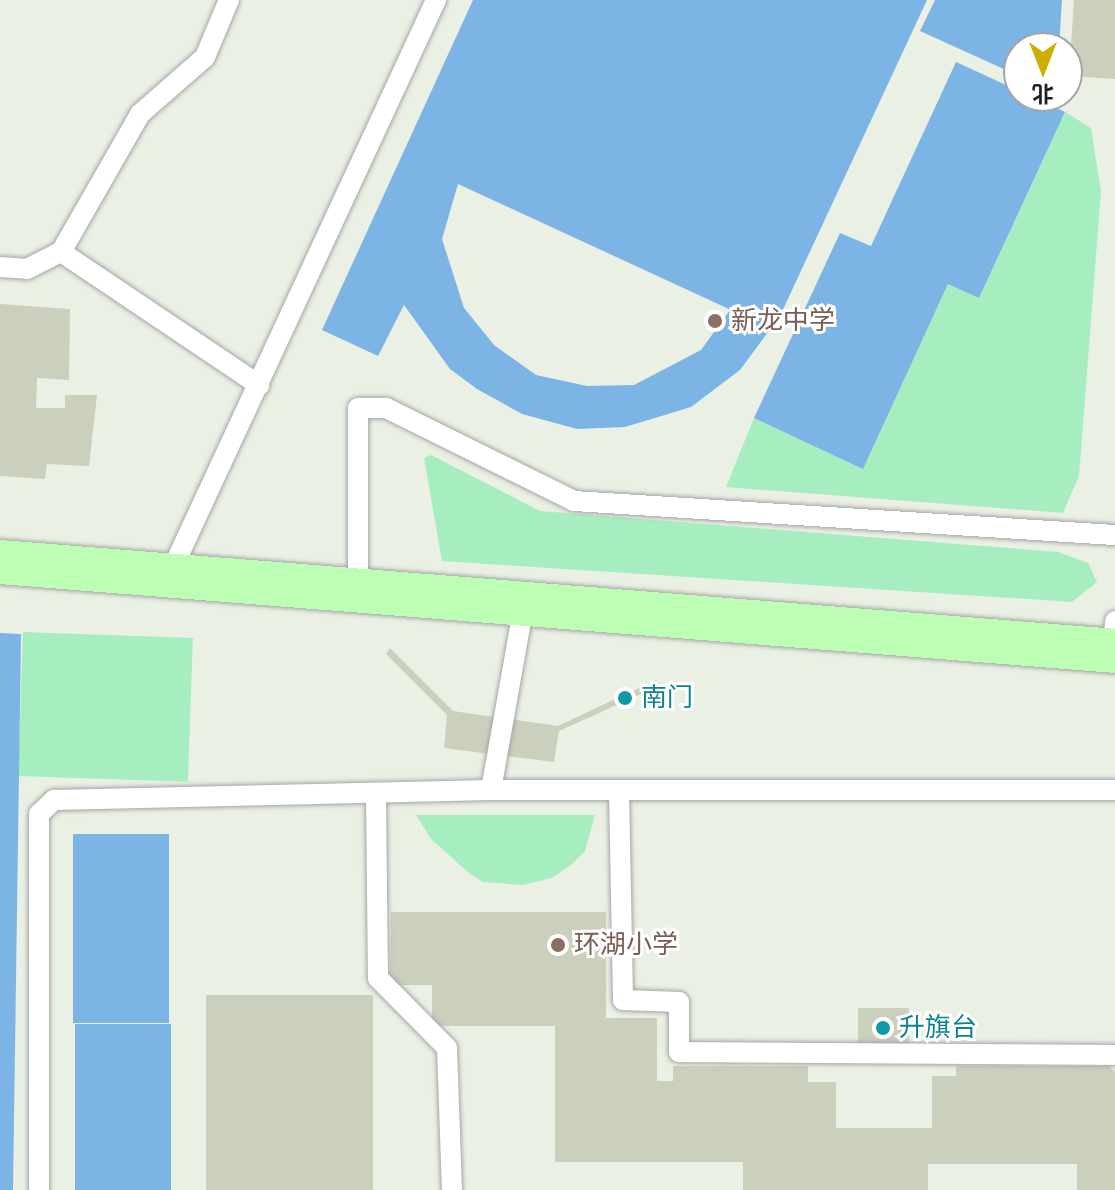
<!DOCTYPE html>
<html>
<head>
<meta charset="utf-8">
<style>
  body { margin:0 }
  #map { position:relative; width:1115px; height:1190px; overflow:hidden; background:#eaf0e4; font-family:"Space Grotesk","Noto Sans SC",sans-serif }
  div>[style] { position:absolute }
  [style*='--x'] { left:calc(var(--x)*1px); top:calc(var(--y)*1px); width:calc(var(--w)*1px); rotate:calc(var(--a)*1deg) }
  .grass>* { inset:0; background:#a6eec0; transform-origin:0 0 }
  .pitch>* { inset:0; background:#7cb4e5; transform-origin:0 0 }
  .building>* { inset:0; background:#cbd0bd; transform-origin:0 0 }
  .roads { filter:drop-shadow(0 0 2px #a6a6a6) drop-shadow(0 0 2px #a6a6a6) }
  .lane>* { height:20px; margin:-10px; padding:0 10px; transform-origin:10px; border-radius:10px; background:#fff }
  .secondary>* { height:44px; margin:-22px; padding:0 22px; transform-origin:22px; border-radius:22px; background:#bbfeb4 }
  .dots>* { width:22px; height:22px; translate:-50% -50%; box-sizing:border-box; border:4px solid #fff; border-radius:50% }
  span { translate:-50% -50%; white-space:nowrap; text-align:center; line-height:1.15; -webkit-text-stroke:6px #fff; paint-order:stroke }
  .education-label { font-size:26px; color:#785e54 }
  .left { translate:0 -50%; text-align:left }
  .culture-label { font-size:26px; color:#0d838f }
  .north { position:absolute; left:1003px; top:32px; width:80px; height:80px; box-sizing:border-box; background:#fff; border:2px solid #a5a5a5; border-radius:50%; rotate:180deg; font-size:22px; font-weight:700; line-height:32px; text-align:center; color:#1f1f1f }
  .north::after { content:''; display:block; margin:auto; width:28px; height:36px; background:#cdaf00; clip-path:polygon(50% 0,100% 100%,50% 72%,0 100%) }
</style>
</head>
<body>
<div id="map">
  <div class="grass">
    <i style="clip-path:polygon(1065px 112px,1091px 128px,1101px 191px,1079px 476px,1063px 513px,726px 487px,754px 418px,863px 468px,949px 282px,979px 298px)"></i>
    <i style="clip-path:polygon(431px 455px,540px 511px,1058px 552px,1088px 563px,1097px 582px,1072px 602px,442px 561px,424px 458px)"></i>
    <i style="left:23px;top:632px;width:170px;height:144px;rotate:2deg"></i>
    <i style="clip-path:polygon(416px 815px,595px 815px,585px 851px,572px 864px,552px 878px,522px 885px,483px 882px,470px 874px,431px 839px)"></i>
  </div>
  <div class="pitch">
    <i style="clip-path:polygon(evenodd,473px 0,927px 0,780px 316px,740px 370px,691px 407px,625px 427px,577px 429px,522px 414px,477px 389px,450px 369px,404px 305px,378px 356px,322px 330px,473px 0,458px 184px,729px 309px,730px 310px,701px 350px,634px 385px,587px 386px,536px 375px,494px 345px,464px 308px,442px 239px,458px 184px)"></i>
    <i style="clip-path:polygon(935px 0,1062px 0,1059px 48px,1019px 48px,1019px 76px,920px 31px)"></i>
    <i style="clip-path:polygon(956px 62px,1065px 112px,979px 298px,948px 284px,863px 469px,754px 418px,840px 233px,871px 246px)"></i>
    <i style="clip-path:polygon(0 633px,21px 634px,13px 1190px,0 1190px)"></i>
    <i style="left:73px;top:834px;width:96px;height:189px"></i>
    <i style="left:171px;top:1024px;width:166px;height:96px;rotate:90deg"></i>
  </div>
  <div class="building">
    <i style="clip-path:polygon(1074px 0,1115px 0,1115px 79px,1069px 76px)"></i>
    <i style="clip-path:polygon(0 304px,70px 309px,69px 380px,37px 378px,36px 408px,65px 408px,65px 395px,97px 395px,89px 466px,47px 464px,45px 479px,0 476px)"></i>
    <i style="clip-path:polygon(390px 648px,453px 711px,558px 726px,656px 680px,661px 685px,559px 731px,554px 762px,444px 748px,447px 715px,386px 654px)"></i>
    <i style="clip-path:polygon(391px 912px,606px 912px,606px 1018px,657px 1018px,657px 1081px,673px 1081px,673px 1066px,808px 1066px,808px 1082px,836px 1082px,836px 1128px,932px 1128px,932px 1076px,956px 1076px,956px 1066px,1109px 1066px,1115px 1072px,1115px 1190px,1077px 1190px,1077px 1164px,928px 1164px,928px 1190px,743px 1190px,743px 1162px,555px 1162px,555px 1026px,432px 1026px,432px 985px,390px 985px)"></i>
    <i style="left:206px;top:995px;width:167px;height:195px"></i>
    <i style="left:858px;top:1008px;width:51px;height:40px"></i>
  </div>
  <div class="roads">
    <div class="lane">
      <i style="--x:61;--y:252;--w:239;--a:33.9"></i>
      <i style="--x:0;--y:267;--w:27;--a:4"></i>
      <i style="--x:27;--y:269;--w:38;--a:-27"></i>
      <i style="--x:61;--y:252;--w:159;--a:-60.2"></i>
      <i style="--x:140;--y:114;--w:86;--a:-41.2"></i>
      <i style="--x:205;--y:57;--w:62;--a:-67.2"></i>
      <i style="--x:169;--y:576;--w:635;--a:-65.13"></i>
      <i style="--x:358;--y:591;--w:183;--a:-90"></i>
      <i style="--x:358;--y:408;--w:28;--a:0"></i>
      <i style="--x:386;--y:408;--w:210;--a:26.3"></i>
      <i style="--x:574;--y:501;--w:542;--a:3.6"></i>
      <i style="--x:1113;--y:651;--w:30;--a:-86"></i>
      <i style="--x:491;--y:790;--w:189;--a:-79.9"></i>
      <i style="--x:619;--y:790;--w:210;--a:88.9"></i>
      <i style="--x:623;--y:1000;--w:56;--a:2"></i>
      <i style="--x:679;--y:1002;--w:50;--a:90"></i>
      <i style="--x:679;--y:1052;--w:436;--a:0.4"></i>
      <i style="--x:376;--y:793;--w:185;--a:89.4"></i>
      <i style="--x:378;--y:978;--w:98;--a:45.4"></i>
      <i style="--x:447;--y:1048;--w:142;--a:88"></i>
      <i style="--x:39;--y:1190;--w:376;--a:-90"></i>
      <i style="--x:39;--y:814;--w:21;--a:-43"></i>
      <i style="--x:54;--y:800;--w:437;--a:-1.3"></i>
      <i style="--x:491;--y:790;--w:624;--a:0"></i>
    </div>
    <div class="secondary">
      <i style="--x:0;--y:562;--w:1119;--a:4.56"></i>
    </div>
  </div>
  <div class="dots">
    <i style="left:715px;top:321px;background:#8d6e63"></i>
    <i style="left:625px;top:698px;background:#0f9aa8"></i>
    <i style="left:558px;top:945px;background:#8d6e63"></i>
    <i style="left:883px;top:1028px;background:#0f9aa8"></i>
  </div>
  <div class="education-label">
    <span class="left" style="left:731px;top:321px">新龙中学</span>
    <span class="left" style="left:574px;top:945px">环湖小学</span>
  </div>
  <div class="culture-label">
    <span class="left" style="left:641px;top:698px">南门</span>
    <span class="left" style="left:899px;top:1028px">升旗台</span>
  </div>
  <div class="north">北</div>
</div>
</body>
</html>
